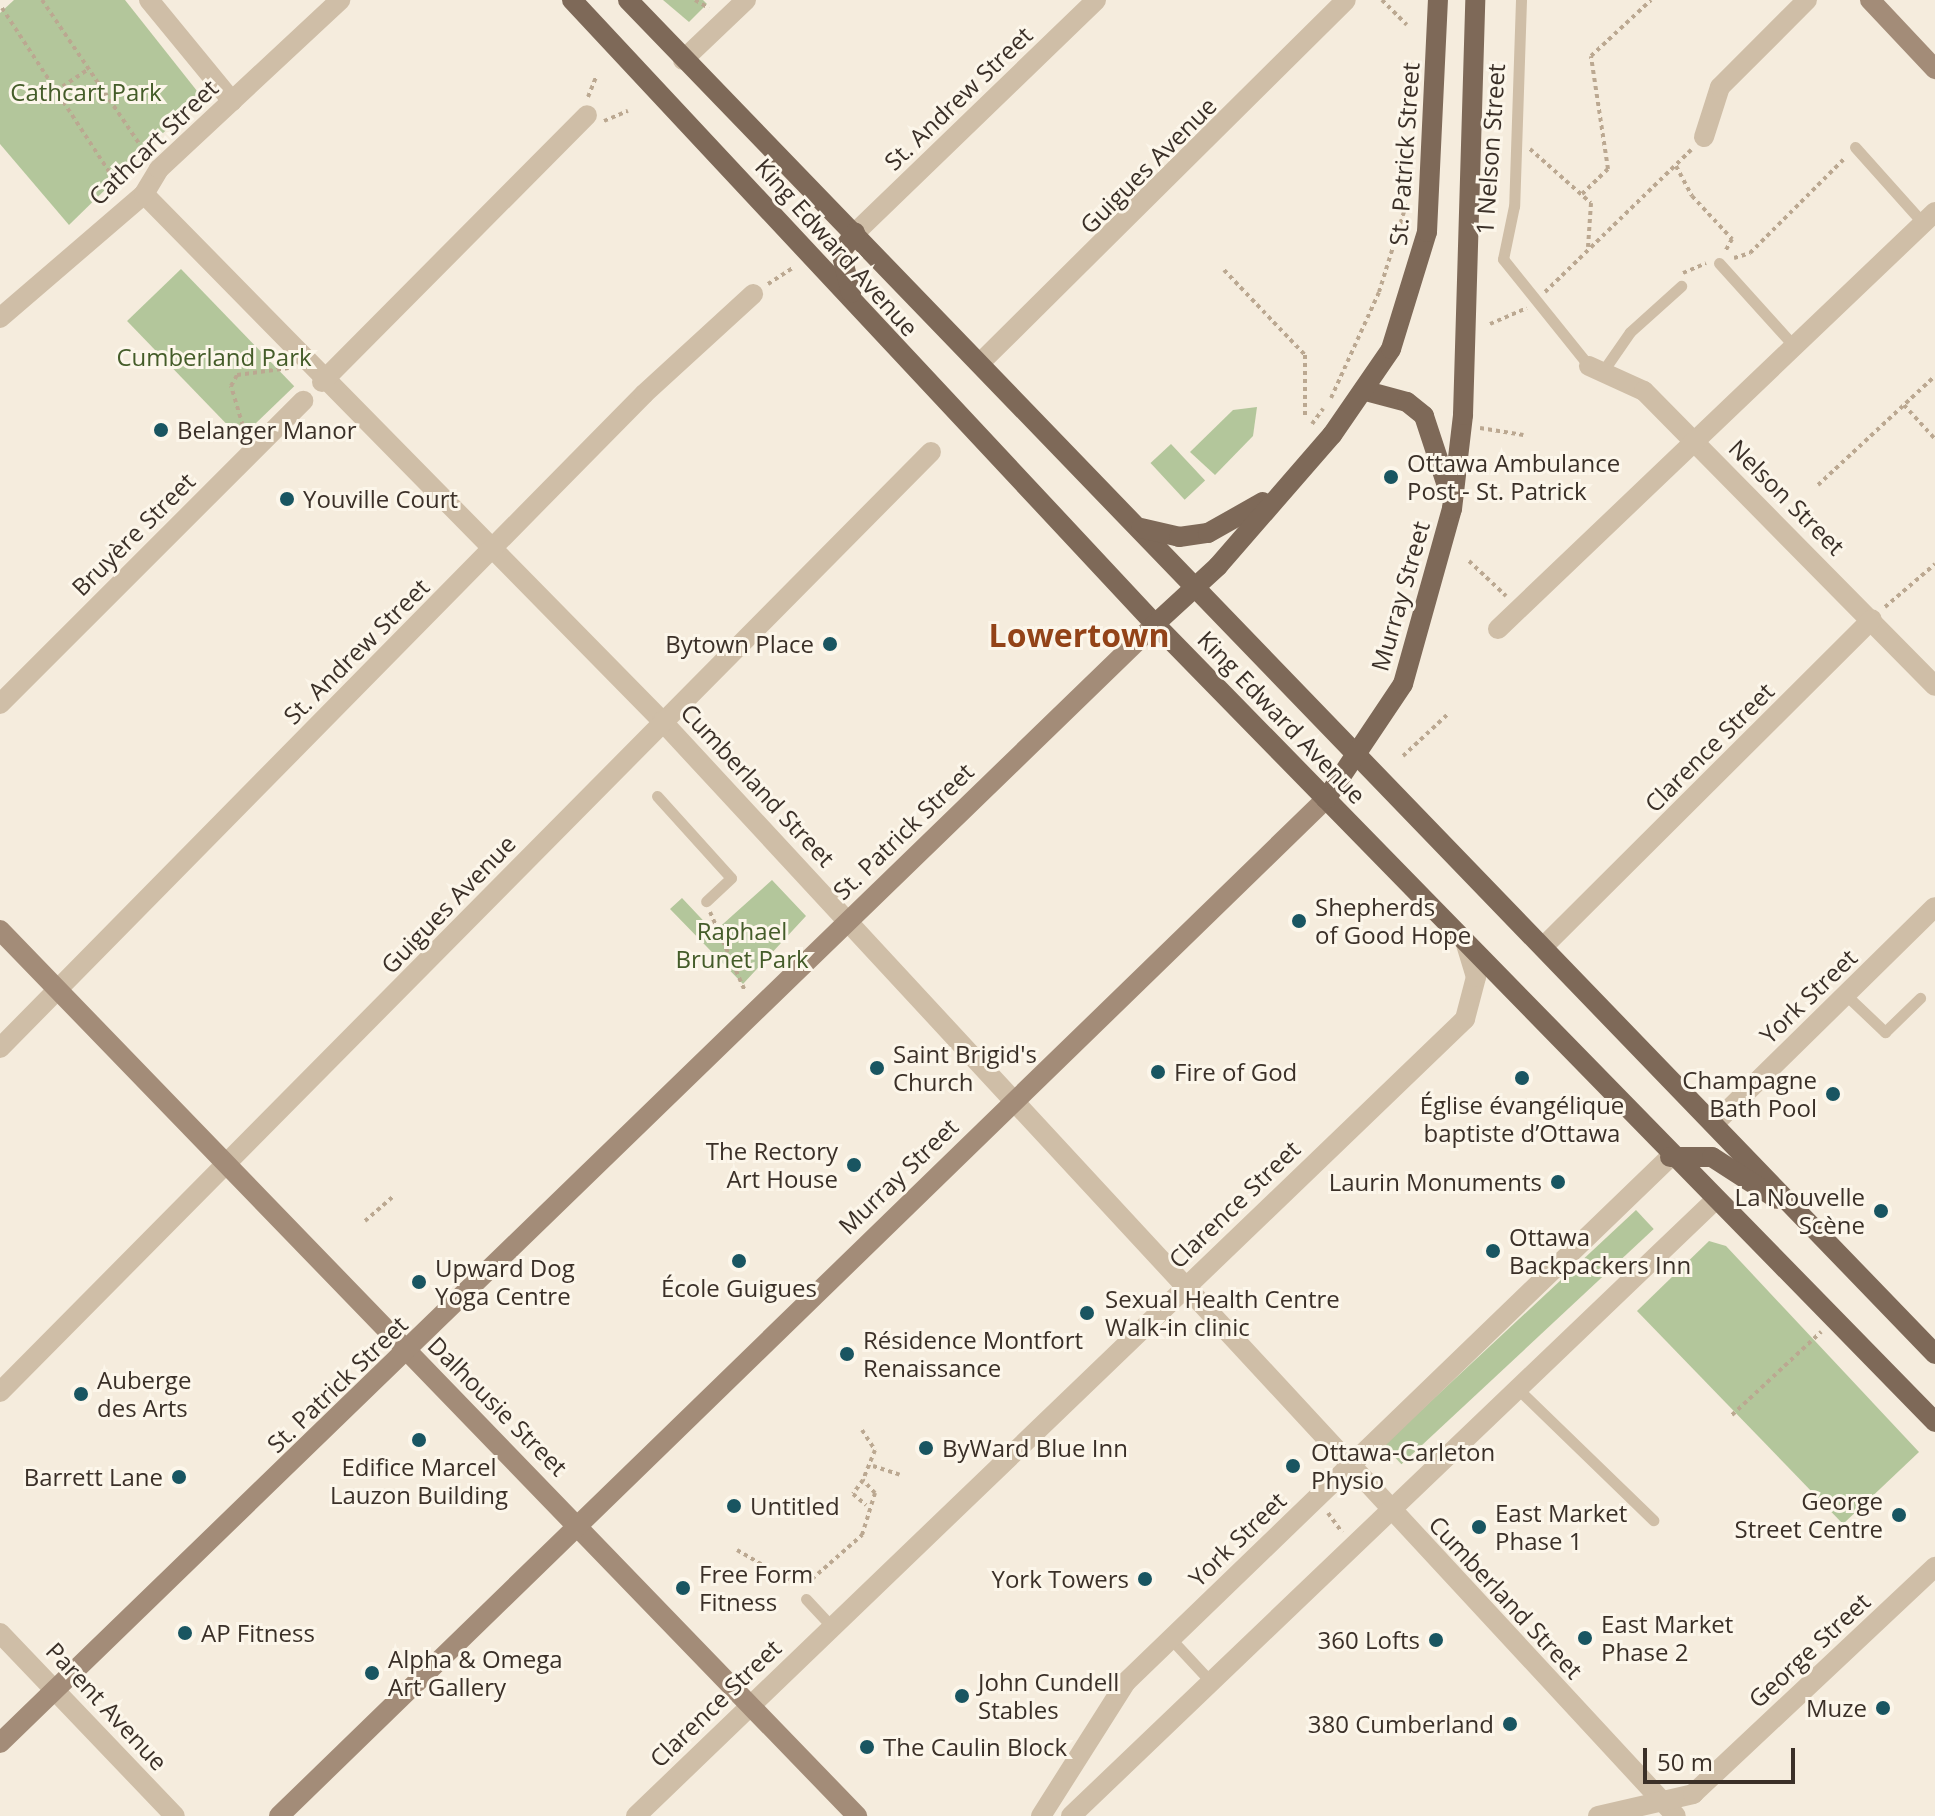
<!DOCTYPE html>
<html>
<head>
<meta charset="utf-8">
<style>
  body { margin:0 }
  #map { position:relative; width:1935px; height:1816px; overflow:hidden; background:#f5ecdd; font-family:"Open Sans",sans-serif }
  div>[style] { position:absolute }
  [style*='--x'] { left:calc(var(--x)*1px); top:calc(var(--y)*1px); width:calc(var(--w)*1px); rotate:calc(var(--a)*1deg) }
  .green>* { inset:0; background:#b3c69b; transform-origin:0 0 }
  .path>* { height:4px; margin-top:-2px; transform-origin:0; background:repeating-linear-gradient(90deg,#bba891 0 4px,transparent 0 8px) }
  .lane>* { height:11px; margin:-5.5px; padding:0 5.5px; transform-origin:5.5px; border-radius:5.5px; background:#cfbea7 }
  .street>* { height:20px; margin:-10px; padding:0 10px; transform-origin:10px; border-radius:10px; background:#cfbea7 }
  .secondary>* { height:20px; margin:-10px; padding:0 10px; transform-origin:10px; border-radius:10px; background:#a38c78 }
  .primary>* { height:20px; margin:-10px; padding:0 10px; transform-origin:10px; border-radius:10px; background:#7e6958 }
  .dots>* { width:22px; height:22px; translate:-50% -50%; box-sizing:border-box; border:4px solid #fcf6ea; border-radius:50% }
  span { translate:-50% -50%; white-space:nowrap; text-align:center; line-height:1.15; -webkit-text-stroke:6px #fcf6ea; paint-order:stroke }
  .park-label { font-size:24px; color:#445c29 }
  .street-label { font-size:24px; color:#3b3028 }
  .poi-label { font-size:24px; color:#3b3028 }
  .left { translate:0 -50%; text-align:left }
  .right { translate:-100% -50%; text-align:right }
  .district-label { font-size:32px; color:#934318; font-weight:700 }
  .scale { position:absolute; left:1643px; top:1748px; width:152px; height:36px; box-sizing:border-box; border:4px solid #3b3028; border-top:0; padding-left:10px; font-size:24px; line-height:28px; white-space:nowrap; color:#3b3028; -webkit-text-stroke:6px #fcf6ea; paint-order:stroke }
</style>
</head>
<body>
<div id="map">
  <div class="green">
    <i style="clip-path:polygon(14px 0,125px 0,201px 96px,69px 225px,0 144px,0 13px)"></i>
    <i style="clip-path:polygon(663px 0,703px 0,707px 4px,689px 22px)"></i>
    <i style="left:181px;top:269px;width:163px;height:75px;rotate:46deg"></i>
    <i style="clip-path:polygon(1257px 407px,1253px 436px,1215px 475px,1190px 452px,1233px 410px)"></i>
    <i style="left:1171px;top:444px;width:50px;height:28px;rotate:47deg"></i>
    <i style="clip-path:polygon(772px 880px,806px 916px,743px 984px,670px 909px,682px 898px,714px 932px)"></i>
    <i style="left:1636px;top:1210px;width:26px;height:345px;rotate:47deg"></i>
    <i style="clip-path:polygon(1709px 1241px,1726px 1246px,1919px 1452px,1843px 1524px,1637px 1311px)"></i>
  </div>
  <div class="path">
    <i style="--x:42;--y:0;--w:187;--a:55.9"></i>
    <i style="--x:695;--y:0;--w:16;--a:30"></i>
    <i style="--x:1382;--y:0;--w:35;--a:45"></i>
    <i style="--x:2;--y:8;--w:210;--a:56.8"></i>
    <i style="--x:1408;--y:61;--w:13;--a:58"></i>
    <i style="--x:56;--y:91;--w:40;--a:-34"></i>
    <i style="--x:588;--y:97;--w:22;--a:-68"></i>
    <i style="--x:604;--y:121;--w:26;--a:-23"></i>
    <i style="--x:1530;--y:149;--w:81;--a:41.5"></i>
    <i style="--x:1591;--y:203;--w:44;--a:93.9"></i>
    <i style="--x:1676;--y:166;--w:34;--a:62"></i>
    <i style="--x:1692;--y:196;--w:59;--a:47.1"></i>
    <i style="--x:1732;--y:239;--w:13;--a:119"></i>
    <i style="--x:1582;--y:194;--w:36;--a:-44"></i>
    <i style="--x:1608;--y:169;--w:114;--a:-98.6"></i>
    <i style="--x:1591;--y:56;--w:82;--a:-43"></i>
    <i style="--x:1734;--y:258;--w:17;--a:-17"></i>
    <i style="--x:1750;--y:253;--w:134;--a:-45"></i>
    <i style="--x:1224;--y:270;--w:117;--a:46.4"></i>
    <i style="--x:1305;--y:355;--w:62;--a:90"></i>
    <i style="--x:1683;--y:273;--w:25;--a:-23"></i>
    <i style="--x:768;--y:284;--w:31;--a:-33"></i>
    <i style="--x:1545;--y:292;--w:204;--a:-44.2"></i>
    <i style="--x:1490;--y:324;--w:40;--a:-23.4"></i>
    <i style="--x:1331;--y:398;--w:116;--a:-65.6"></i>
    <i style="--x:1379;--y:292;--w:94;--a:-72.7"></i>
    <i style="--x:1904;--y:405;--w:46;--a:47.6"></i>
    <i style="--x:1312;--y:424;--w:19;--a:-54"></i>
    <i style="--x:1480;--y:428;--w:44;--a:9.2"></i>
    <i style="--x:245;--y:433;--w:49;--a:-106.6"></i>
    <i style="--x:231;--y:386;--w:13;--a:-61"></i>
    <i style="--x:237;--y:375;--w:52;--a:-7.7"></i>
    <i style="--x:1818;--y:485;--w:160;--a:-43"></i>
    <i style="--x:1469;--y:561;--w:51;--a:43.4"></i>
    <i style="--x:1885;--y:607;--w:66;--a:-40.7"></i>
    <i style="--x:1403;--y:756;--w:60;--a:-43"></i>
    <i style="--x:710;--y:912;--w:86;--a:66.1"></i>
    <i style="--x:365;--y:1221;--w:38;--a:-41"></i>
    <i style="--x:1732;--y:1415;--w:122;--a:-43"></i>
    <i style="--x:862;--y:1430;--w:24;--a:57"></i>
    <i style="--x:875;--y:1450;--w:32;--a:112"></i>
    <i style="--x:873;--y:1466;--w:28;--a:18"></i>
    <i style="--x:1328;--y:1513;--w:24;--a:54"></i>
    <i style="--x:737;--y:1550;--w:61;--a:30.3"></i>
    <i style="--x:790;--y:1581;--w:22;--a:-5"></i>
    <i style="--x:812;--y:1579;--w:67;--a:-41.3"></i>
    <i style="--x:862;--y:1535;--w:44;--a:-72.8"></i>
    <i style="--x:875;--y:1493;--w:18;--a:-133"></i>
    <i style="--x:863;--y:1480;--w:17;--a:126"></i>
    <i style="--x:853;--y:1494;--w:17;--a:40"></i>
  </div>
  <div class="lane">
    <i style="--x:1521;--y:0;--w:206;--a:91.9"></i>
    <i style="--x:1514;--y:206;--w:54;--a:101.7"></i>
    <i style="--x:1503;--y:259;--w:137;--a:51.2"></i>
    <i style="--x:1855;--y:147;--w:102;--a:48.2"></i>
    <i style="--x:1719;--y:263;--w:113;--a:47.9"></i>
    <i style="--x:1603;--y:371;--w:47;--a:-55.3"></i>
    <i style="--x:1630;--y:332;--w:69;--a:-42"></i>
    <i style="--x:657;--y:796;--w:110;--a:47.9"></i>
    <i style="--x:731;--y:878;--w:34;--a:137"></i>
    <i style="--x:1846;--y:995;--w:54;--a:43.5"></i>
    <i style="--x:1885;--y:1032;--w:49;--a:-44.2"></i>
    <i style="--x:1517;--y:1388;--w:190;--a:44.1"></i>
    <i style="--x:806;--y:1599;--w:38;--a:47"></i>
    <i style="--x:1171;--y:1639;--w:57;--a:47.1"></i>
  </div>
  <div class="street">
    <i style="--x:149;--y:0;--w:131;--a:50.6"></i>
    <i style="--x:683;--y:60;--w:87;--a:-43.6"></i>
    <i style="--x:1704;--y:137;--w:52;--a:-72.3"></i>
    <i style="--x:1720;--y:87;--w:123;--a:-45"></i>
    <i style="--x:144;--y:194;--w:739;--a:45.49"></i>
    <i style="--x:662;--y:721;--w:1492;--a:47.2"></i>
    <i style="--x:855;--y:233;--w:335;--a:-44"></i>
    <i style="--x:0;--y:318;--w:190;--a:-40.7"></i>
    <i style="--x:144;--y:194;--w:29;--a:-59"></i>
    <i style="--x:159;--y:169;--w:248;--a:-43"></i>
    <i style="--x:980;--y:363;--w:515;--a:-44.76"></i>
    <i style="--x:1589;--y:366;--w:60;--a:24.4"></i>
    <i style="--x:1644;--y:391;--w:414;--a:45.4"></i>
    <i style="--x:322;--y:382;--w:376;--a:-45.2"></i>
    <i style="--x:1498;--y:629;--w:604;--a:-43.66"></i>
    <i style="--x:0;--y:704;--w:429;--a:-45"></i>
    <i style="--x:1546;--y:944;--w:460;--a:-44.9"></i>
    <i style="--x:0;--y:1048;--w:918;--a:-45.44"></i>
    <i style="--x:644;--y:394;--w:148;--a:-42.5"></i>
    <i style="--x:1717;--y:1121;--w:305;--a:-44.5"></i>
    <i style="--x:0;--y:1392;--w:1323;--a:-45.28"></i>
    <i style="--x:0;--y:1633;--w:253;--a:46.3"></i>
    <i style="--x:636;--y:1816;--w:1150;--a:-43.87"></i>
    <i style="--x:1465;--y:1019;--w:43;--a:-75.3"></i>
    <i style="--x:1476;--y:977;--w:37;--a:-107"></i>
    <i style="--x:1041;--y:1816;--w:159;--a:-57.6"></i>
    <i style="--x:1126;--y:1682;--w:756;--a:-43.98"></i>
    <i style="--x:1071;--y:1816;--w:890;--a:-43.72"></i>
    <i style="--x:1598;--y:1816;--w:98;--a:-13"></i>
    <i style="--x:1693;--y:1794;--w:332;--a:-43.2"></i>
  </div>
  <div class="secondary">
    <i style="--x:1870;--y:0;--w:95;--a:46.7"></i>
    <i style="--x:0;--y:930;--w:1233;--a:45.95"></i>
    <i style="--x:0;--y:1743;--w:1608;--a:-44.09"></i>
    <i style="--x:279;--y:1816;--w:1460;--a:-44.17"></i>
  </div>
  <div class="primary">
    <i style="--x:572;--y:0;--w:854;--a:46.95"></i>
    <i style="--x:1155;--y:624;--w:1116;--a:45.65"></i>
    <i style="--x:628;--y:0;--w:1882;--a:46.01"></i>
    <i style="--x:851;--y:293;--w:42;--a:-103.7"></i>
    <i style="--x:841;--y:252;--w:24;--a:-54"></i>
    <i style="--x:1366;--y:391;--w:42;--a:15"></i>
    <i style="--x:1407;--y:402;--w:22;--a:39"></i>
    <i style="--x:1424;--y:416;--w:77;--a:71.8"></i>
    <i style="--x:1141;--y:528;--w:39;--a:13"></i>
    <i style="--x:1179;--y:537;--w:29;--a:-8"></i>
    <i style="--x:1208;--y:533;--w:63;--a:-29.4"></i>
    <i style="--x:1155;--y:624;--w:86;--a:-42.6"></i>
    <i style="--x:1218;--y:566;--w:174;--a:-49"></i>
    <i style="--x:1332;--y:435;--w:104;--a:-55.5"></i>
    <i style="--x:1391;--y:349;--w:122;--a:-72.9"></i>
    <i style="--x:1427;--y:232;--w:232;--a:-87.3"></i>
    <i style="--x:1326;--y:799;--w:138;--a:-56.2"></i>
    <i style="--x:1403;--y:684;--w:182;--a:-74.4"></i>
    <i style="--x:1452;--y:509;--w:95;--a:-83.3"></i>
    <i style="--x:1463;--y:415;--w:415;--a:-88.3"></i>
    <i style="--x:1670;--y:1157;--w:42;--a:0"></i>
    <i style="--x:1712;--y:1157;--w:77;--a:32.9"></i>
  </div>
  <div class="dots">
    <i style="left:161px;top:430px;background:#195561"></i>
    <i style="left:1391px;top:477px;background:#195561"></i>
    <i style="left:287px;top:499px;background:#195561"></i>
    <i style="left:830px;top:644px;background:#195561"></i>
    <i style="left:1299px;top:921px;background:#195561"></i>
    <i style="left:877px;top:1068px;background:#195561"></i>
    <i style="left:1158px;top:1072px;background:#195561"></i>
    <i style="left:1522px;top:1078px;background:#195561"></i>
    <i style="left:1833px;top:1094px;background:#195561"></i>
    <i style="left:854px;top:1165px;background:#195561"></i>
    <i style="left:1558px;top:1182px;background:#195561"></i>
    <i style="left:1881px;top:1211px;background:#195561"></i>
    <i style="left:1493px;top:1251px;background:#195561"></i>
    <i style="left:739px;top:1261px;background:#195561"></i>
    <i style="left:419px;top:1282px;background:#195561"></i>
    <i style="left:1087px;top:1313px;background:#195561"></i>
    <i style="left:847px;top:1354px;background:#195561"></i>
    <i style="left:81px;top:1394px;background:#195561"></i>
    <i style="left:419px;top:1440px;background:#195561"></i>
    <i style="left:926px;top:1448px;background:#195561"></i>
    <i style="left:1293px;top:1466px;background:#195561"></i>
    <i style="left:179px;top:1477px;background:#195561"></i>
    <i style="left:734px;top:1506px;background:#195561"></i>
    <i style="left:1899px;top:1515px;background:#195561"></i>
    <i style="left:1479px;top:1527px;background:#195561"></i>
    <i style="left:1145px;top:1579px;background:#195561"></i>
    <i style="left:683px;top:1588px;background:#195561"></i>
    <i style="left:185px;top:1633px;background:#195561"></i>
    <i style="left:1585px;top:1638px;background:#195561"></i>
    <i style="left:1436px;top:1640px;background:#195561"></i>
    <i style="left:372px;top:1673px;background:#195561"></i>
    <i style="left:962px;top:1696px;background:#195561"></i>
    <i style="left:1883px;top:1708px;background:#195561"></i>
    <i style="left:1510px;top:1724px;background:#195561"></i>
    <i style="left:867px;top:1747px;background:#195561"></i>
  </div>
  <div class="park-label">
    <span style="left:86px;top:92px">Cathcart Park</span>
    <span style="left:214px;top:357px">Cumberland Park</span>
    <span style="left:742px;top:945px">Raphael<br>Brunet Park</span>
  </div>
  <div class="street-label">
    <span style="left:958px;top:98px;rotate:-44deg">St. Andrew Street</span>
    <span style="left:153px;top:142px;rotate:-44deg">Cathcart Street</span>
    <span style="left:1490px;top:149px;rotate:-86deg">1 Nelson Street</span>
    <span style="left:1404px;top:154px;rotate:-86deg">St. Patrick Street</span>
    <span style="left:1148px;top:165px;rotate:-45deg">Guigues Avenue</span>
    <span style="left:837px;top:247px;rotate:48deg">King Edward Avenue</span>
    <span style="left:1787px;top:497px;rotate:45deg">Nelson Street</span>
    <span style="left:133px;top:534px;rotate:-45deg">Bruyère Street</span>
    <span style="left:1400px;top:596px;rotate:-74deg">Murray Street</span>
    <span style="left:356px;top:651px;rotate:-45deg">St. Andrew Street</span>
    <span style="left:1282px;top:717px;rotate:46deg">King Edward Avenue</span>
    <span style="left:1709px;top:747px;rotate:-45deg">Clarence Street</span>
    <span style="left:758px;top:785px;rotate:47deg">Cumberland Street</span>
    <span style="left:903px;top:831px;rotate:-44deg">St. Patrick Street</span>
    <span style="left:448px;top:904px;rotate:-46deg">Guigues Avenue</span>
    <span style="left:1808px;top:996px;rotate:-44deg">York Street</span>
    <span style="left:898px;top:1176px;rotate:-44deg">Murray Street</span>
    <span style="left:1234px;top:1204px;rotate:-44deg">Clarence Street</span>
    <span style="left:337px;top:1384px;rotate:-44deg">St. Patrick Street</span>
    <span style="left:498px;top:1406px;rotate:45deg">Dalhousie Street</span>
    <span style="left:1237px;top:1539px;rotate:-44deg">York Street</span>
    <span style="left:1506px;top:1597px;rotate:47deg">Cumberland Street</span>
    <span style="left:1809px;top:1650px;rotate:-43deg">George Street</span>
    <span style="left:715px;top:1703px;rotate:-44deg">Clarence Street</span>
    <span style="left:107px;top:1706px;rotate:47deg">Parent Avenue</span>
  </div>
  <div class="poi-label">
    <span class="left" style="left:177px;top:430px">Belanger Manor</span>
    <span class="left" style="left:1407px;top:477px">Ottawa Ambulance<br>Post - St. Patrick</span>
    <span class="left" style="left:303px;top:499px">Youville Court</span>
    <span class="right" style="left:814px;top:644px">Bytown Place</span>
    <span class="left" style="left:1315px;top:921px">Shepherds<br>of Good Hope</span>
    <span class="left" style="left:893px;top:1068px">Saint Brigid's<br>Church</span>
    <span class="left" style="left:1174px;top:1072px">Fire of God</span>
    <span class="right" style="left:1817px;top:1094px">Champagne<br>Bath Pool</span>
    <span style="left:1522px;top:1119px">Église évangélique<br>baptiste d’Ottawa</span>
    <span class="right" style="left:838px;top:1165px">The Rectory<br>Art House</span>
    <span class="right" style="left:1542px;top:1182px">Laurin Monuments</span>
    <span class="right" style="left:1865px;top:1211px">La Nouvelle<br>Scène</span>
    <span class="left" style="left:1509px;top:1251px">Ottawa<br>Backpackers Inn</span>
    <span class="left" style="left:435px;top:1282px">Upward Dog<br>Yoga Centre</span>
    <span style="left:739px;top:1288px">École Guigues</span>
    <span class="left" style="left:1105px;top:1313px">Sexual Health Centre<br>Walk-in clinic</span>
    <span class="left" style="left:863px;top:1354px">Résidence Montfort<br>Renaissance</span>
    <span class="left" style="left:97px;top:1394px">Auberge<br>des Arts</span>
    <span class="left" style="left:942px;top:1448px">ByWard Blue Inn</span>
    <span class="left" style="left:1311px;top:1466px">Ottawa-Carleton<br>Physio</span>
    <span style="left:419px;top:1481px">Edifice Marcel<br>Lauzon Building</span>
    <span class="right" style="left:163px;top:1477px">Barrett Lane</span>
    <span class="right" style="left:1883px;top:1515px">George<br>Street Centre</span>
    <span class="left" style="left:750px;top:1506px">Untitled</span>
    <span class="left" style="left:1495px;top:1527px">East Market<br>Phase 1</span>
    <span class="left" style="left:699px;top:1588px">Free Form<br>Fitness</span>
    <span class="right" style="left:1129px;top:1579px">York Towers</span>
    <span class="left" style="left:1601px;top:1638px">East Market<br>Phase 2</span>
    <span class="left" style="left:201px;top:1633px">AP Fitness</span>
    <span class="right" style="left:1420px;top:1640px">360 Lofts</span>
    <span class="left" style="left:388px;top:1673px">Alpha &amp; Omega<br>Art Gallery</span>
    <span class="left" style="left:978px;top:1696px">John Cundell<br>Stables</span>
    <span class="right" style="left:1867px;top:1708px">Muze</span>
    <span class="right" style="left:1494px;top:1724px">380 Cumberland</span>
    <span class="left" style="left:883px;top:1747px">The Caulin Block</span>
  </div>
  <div class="district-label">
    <span style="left:1079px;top:635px">Lowertown</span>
  </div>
  <div class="scale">50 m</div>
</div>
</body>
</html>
